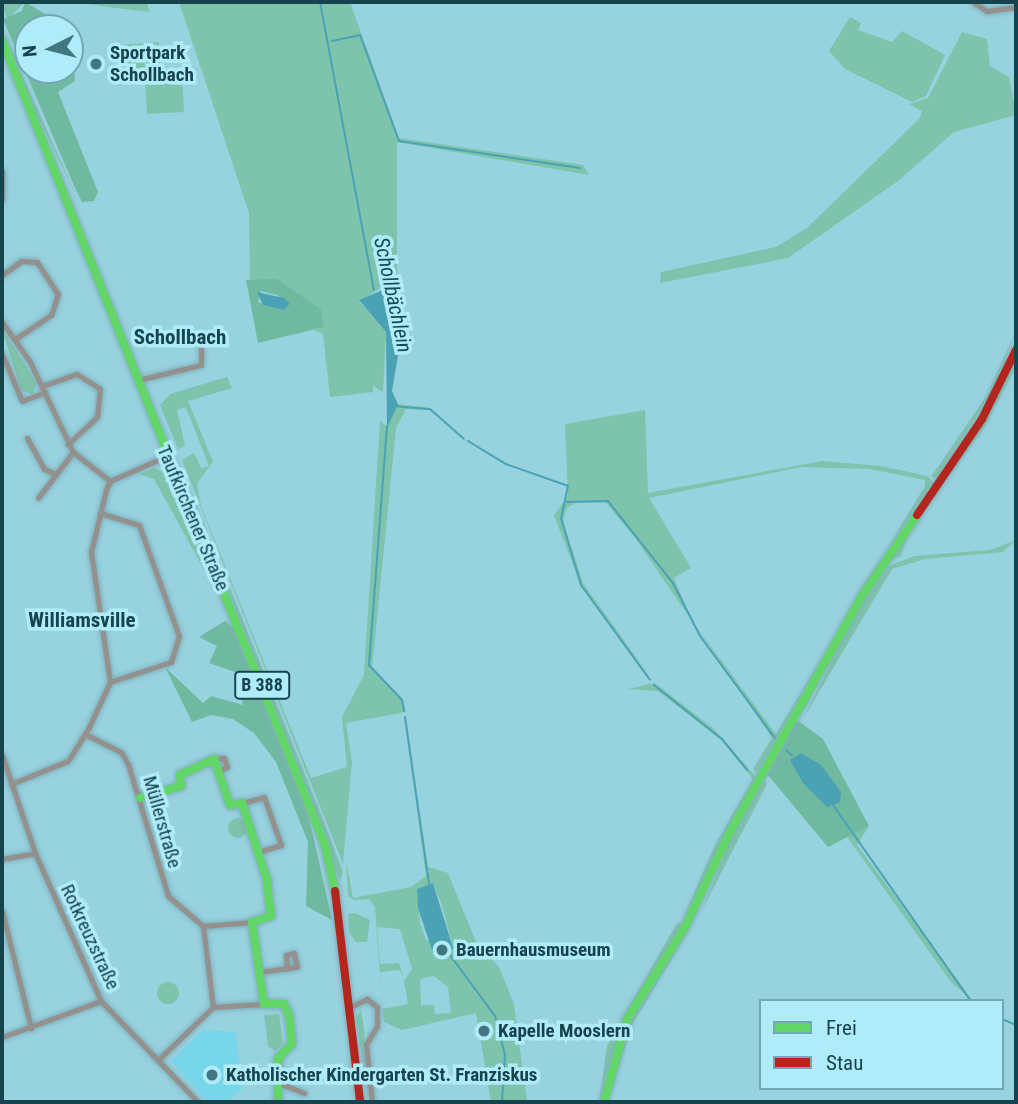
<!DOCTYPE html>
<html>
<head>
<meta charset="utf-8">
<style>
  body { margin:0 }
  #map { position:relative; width:1018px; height:1104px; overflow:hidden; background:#97d2df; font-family:"Roboto Condensed",sans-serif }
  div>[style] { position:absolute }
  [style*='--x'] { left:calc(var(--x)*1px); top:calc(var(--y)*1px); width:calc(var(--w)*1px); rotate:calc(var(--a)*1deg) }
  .built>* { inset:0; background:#78d6ea }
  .green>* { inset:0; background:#7ec3ac }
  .round { border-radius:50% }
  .forest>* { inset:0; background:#6fb9a1 }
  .water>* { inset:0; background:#4ba2b4 }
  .stream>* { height:2px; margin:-1px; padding:0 1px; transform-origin:1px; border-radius:1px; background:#4ba2b4 }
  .roads { filter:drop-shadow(0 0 2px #80b0ba) drop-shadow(0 0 2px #80b0ba) }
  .street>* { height:5px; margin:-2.5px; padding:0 2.5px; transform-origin:2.5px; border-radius:2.5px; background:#93908e }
  .fast>* { height:8px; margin:-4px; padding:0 4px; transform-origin:4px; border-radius:4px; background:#63d668 }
  .jam>* { height:8px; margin:-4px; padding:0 4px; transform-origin:4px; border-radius:4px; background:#b3261e }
  .dots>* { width:19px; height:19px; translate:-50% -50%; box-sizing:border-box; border:4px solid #b0ebf9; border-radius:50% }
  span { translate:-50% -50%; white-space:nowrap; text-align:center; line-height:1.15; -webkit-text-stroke:7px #b0ebf9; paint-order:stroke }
  .shield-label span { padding:2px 5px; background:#b0ebf9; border:2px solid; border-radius:5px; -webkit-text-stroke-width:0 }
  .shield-label { font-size:18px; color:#15444e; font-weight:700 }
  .poi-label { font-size:19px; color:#15444e; font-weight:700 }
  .left { translate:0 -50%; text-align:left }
  .street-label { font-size:19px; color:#15444e }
  .water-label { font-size:21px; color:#154c57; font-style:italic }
  .neighbourhood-label { font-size:21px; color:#15444e; font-weight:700 }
  .frame { position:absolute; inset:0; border:4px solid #15444e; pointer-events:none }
  .legend { position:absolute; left:759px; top:999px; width:245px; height:91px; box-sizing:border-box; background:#b0ebf9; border:2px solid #72a8b5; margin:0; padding:9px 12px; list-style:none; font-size:21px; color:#15444e }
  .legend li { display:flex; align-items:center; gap:14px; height:35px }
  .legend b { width:35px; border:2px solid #72a8b5 }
  .north { position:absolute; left:14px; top:14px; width:70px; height:70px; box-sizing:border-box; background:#b0ebf9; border:2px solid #72a8b5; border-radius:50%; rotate:264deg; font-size:19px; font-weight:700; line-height:28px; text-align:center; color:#15444e }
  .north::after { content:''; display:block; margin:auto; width:24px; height:32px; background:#427681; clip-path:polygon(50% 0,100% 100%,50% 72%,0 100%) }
</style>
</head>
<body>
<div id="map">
  <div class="built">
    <i style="clip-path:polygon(203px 1030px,236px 1032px,242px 1089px,226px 1102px,208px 1102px,171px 1061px)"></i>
  </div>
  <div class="green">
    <i style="clip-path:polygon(2px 2px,25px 2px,7px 20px)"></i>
    <i style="clip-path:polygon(76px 2px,146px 2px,150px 12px,116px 8px)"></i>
    <i style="clip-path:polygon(179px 2px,350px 2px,399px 138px,583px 165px,589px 175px,397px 142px,397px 276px,360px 302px,386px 332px,383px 392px,373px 386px,373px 392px,330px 397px,323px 334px,314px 330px,324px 327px,321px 309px,277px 279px,250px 284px,249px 213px)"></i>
    <i style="clip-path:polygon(850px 17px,861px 23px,858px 30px,892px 42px,902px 31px,945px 55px,926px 96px,912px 102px,845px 69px,829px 51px)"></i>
    <i style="clip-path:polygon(2px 23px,21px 73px,79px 201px,27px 94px)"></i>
    <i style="clip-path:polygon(962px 32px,987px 39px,990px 66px,1009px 77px,1016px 115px,954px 132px,898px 181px,788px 258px,660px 283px,661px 272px,776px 247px,807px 228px,920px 118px,922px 111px,909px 104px,928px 98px)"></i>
    <i style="clip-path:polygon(159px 42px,161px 79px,182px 78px,184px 112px,147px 114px,145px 80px,124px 81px,121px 45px)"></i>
    <i style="clip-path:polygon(2px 329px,37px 383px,33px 394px,21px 391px)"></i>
    <i style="clip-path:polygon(1016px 331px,993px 391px,937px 477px,931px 477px,987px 395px)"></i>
    <i style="clip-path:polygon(1016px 359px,1016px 367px,984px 428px,909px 532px,901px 556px,891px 559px,912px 523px,985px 421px)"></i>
    <i style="clip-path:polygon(227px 377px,232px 388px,188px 401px,213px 462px,197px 483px,201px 506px,311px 778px,347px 767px,342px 717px,364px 675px,380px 421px,386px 426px,395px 404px,427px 407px,464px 438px,430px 410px,406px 409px,396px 428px,372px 668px,403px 699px,406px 712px,346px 723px,352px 762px,343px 864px,182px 460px,194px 453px,201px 468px,209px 466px,191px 420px,185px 407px,177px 410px,185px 446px,178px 449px,160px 405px,170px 394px)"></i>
    <i style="clip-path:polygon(evenodd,645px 410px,648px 493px,822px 461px,880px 466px,928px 476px,933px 483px,867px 579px,757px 773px,753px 769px,772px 738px,635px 538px,606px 503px,577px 502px,567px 508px,563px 521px,583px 583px,653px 681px,582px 588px,554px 515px,568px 496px,565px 424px,645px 410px,801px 467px,870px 469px,925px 480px,925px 486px,776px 734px,692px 621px,674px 578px,691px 568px,649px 498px,801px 467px)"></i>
    <i style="clip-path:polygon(180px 464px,323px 819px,343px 872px,340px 881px)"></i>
    <i style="clip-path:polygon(155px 468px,167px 474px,207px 575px,154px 479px,139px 474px)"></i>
    <i style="clip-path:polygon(1016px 540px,1003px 552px,925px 559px,892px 569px,803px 719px,857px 610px,889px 566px,914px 556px,990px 550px)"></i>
    <i style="clip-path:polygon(655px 683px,714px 729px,757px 778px,683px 918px,715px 845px,753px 779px,721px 740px,658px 691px,628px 689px)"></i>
    <i style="clip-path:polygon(evenodd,404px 716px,428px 867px,448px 873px,476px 942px,499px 967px,514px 1004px,527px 1102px,491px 1102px,476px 1013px,402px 1030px,384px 1022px,382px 1009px,408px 1004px,404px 981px,412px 969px,400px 929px,377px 927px,380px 964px,399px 963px,403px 977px,399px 970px,380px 972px,382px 1003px,375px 907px,369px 899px,354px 900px,348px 896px,346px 860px,353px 898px,411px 887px,426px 876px,404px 716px,433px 883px,442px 905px,453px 948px,426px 940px,420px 923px,417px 889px,433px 883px,404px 716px,434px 976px,448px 987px,451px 1013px,435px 1014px,434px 1005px,421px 1005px,420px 979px,434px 976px)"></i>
    <i style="clip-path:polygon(764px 781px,767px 784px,701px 912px,734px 832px)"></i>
    <i class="round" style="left:228px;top:818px;width:20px;height:20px"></i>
    <i style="clip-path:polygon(869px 826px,857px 845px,973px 1001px,951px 982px,847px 837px)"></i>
    <i style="clip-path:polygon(355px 913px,370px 920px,367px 942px,356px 942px,349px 932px,348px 914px)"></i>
    <i style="clip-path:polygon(697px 917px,632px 1025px,608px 1102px,629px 1023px)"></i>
    <i style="clip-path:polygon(677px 923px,682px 924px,623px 1020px,599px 1102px,607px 1046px)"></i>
    <i class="round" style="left:157px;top:982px;width:22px;height:22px"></i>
    <i style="clip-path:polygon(361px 1010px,364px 1029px,369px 1102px,356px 1017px)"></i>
    <i style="clip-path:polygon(279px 1014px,283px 1044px,275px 1051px,268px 1046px,264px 1015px)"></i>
  </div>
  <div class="forest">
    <i style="clip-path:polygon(25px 2px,69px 28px,28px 28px,28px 70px,70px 70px,71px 29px,75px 81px,58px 92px,98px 192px,94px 201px,82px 202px,75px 188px,3px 19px,22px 11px)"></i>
    <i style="clip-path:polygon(evenodd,277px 279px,321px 309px,324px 327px,258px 343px,246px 280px,277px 279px,261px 291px,277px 295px,290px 304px,282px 310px,258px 302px,261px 291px)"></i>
    <i style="clip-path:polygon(225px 621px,235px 629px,307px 809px,332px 920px,306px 906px,308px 842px,276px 762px,254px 733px,233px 719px,211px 715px,192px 722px,165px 667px,203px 703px,211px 696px,243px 705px,235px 672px,209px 663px,217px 646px,199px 637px)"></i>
    <i style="clip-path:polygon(797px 720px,823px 739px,869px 826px,828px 847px,767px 774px)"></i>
  </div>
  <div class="water">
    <i style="clip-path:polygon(385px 289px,399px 350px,392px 391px,398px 404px,387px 428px,386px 332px,359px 300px)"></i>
    <i style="clip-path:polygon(257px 292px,284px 298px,290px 304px,283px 310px,263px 305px)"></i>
    <i style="clip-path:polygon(801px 753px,821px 765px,841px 792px,840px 802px,827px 807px,803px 783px,790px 760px)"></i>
    <i style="clip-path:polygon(433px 883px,453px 948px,446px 958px,433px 953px,418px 908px,417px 889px)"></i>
  </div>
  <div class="stream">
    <i style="--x:320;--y:2;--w:293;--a:79.4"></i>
    <i style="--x:332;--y:41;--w:29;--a:-12"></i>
    <i style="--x:360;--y:35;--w:113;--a:69.8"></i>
    <i style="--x:399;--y:141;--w:183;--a:8.5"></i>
    <i style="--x:393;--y:406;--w:37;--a:5"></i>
    <i style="--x:430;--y:409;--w:45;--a:41.4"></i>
    <i style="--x:387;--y:426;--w:240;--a:94.3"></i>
    <i style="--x:369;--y:665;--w:48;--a:46.7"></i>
    <i style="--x:402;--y:700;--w:11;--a:80"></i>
    <i style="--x:468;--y:441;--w:44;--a:31.2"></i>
    <i style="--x:506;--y:464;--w:66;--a:19.5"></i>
    <i style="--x:568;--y:486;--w:33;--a:102"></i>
    <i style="--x:561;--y:518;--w:70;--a:73.4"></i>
    <i style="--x:581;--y:585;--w:117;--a:54"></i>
    <i style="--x:567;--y:502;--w:41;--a:-1.4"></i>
    <i style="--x:608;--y:501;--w:105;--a:51.6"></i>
    <i style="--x:673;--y:583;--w:59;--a:63"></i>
    <i style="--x:700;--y:636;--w:127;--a:53.7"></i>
    <i style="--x:654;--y:685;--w:87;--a:38.5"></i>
    <i style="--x:722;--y:739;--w:40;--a:51"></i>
    <i style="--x:405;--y:717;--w:168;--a:81.8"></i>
    <i style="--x:786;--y:750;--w:8;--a:40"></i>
    <i style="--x:833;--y:805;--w:240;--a:54.9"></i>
    <i style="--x:450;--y:955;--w:76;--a:53.6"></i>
    <i style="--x:495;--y:1016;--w:40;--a:75.6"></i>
    <i style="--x:505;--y:1055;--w:47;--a:93.7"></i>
    <i style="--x:1002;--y:1019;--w:15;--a:23"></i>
  </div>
  <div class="roads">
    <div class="street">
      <i style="--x:973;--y:2;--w:17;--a:33"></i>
      <i style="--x:987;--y:11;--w:29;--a:-8"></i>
      <i style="--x:2;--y:171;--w:28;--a:90"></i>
      <i style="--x:2;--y:275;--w:24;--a:-36"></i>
      <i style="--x:21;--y:261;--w:16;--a:4"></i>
      <i style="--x:37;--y:262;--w:38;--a:57"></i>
      <i style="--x:58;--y:294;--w:22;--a:108"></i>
      <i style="--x:51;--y:315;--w:43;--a:146.3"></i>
      <i style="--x:2;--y:322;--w:49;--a:55"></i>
      <i style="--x:30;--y:362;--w:100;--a:64.5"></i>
      <i style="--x:73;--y:452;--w:47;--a:38.1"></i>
      <i style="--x:2;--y:354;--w:51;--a:66.9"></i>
      <i style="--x:22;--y:401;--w:25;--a:-21"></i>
      <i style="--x:138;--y:380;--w:65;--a:-13.4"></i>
      <i style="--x:201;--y:365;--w:20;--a:-90"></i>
      <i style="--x:42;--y:386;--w:37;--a:-19"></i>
      <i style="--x:77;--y:374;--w:27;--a:33"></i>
      <i style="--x:100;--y:389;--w:28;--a:96"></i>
      <i style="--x:97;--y:417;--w:40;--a:137"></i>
      <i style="--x:27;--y:438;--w:35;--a:61"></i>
      <i style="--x:44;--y:469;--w:12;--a:24"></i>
      <i style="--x:38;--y:498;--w:58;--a:-52.7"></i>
      <i style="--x:100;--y:513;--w:41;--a:17.1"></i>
      <i style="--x:139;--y:525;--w:118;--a:70.2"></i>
      <i style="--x:179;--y:636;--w:27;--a:107"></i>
      <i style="--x:171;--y:662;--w:64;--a:161.8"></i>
      <i style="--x:85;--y:734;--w:40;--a:26.6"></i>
      <i style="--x:121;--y:752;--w:14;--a:60"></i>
      <i style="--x:128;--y:764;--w:138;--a:73.1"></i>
      <i style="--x:168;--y:896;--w:46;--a:40.6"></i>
      <i style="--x:203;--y:926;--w:82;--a:83"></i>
      <i style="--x:2;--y:755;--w:103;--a:71.4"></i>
      <i style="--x:35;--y:853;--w:162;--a:66"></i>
      <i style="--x:101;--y:1001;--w:140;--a:46.2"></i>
      <i style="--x:214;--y:759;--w:10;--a:-6"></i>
      <i style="--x:224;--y:758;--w:9;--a:72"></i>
      <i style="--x:227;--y:767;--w:10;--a:156"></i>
      <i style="--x:11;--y:784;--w:61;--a:-22"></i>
      <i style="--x:68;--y:761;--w:40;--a:-58"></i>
      <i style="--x:89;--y:727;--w:50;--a:-65"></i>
      <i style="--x:110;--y:682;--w:131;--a:-98.3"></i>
      <i style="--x:91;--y:552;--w:64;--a:-76.4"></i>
      <i style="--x:106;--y:490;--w:10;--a:-66"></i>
      <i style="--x:110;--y:481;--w:62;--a:-23.7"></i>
      <i style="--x:242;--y:803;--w:23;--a:-15"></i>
      <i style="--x:264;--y:797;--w:51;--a:70.5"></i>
      <i style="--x:281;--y:845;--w:24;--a:163"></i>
      <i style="--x:2;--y:859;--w:34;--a:-10"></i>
      <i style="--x:2;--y:911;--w:121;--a:76.1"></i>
      <i style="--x:203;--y:926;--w:49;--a:-4.7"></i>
      <i style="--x:260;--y:972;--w:37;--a:-8"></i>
      <i style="--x:297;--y:967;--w:14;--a:-102"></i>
      <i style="--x:294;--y:953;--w:8;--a:166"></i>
      <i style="--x:286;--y:955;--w:14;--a:86"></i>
      <i style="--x:352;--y:1006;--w:17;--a:-25"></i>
      <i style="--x:367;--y:999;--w:13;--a:39"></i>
      <i style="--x:377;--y:1007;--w:19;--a:90"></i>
      <i style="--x:377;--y:1026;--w:21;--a:121"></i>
      <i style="--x:366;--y:1044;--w:58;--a:84.1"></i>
      <i style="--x:213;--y:1007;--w:51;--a:-3.4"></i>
      <i style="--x:2;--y:1037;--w:105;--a:-20"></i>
      <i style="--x:158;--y:1060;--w:76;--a:-43.9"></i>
      <i style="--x:281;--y:1084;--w:25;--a:21"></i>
    </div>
    <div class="fast">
      <i style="--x:2;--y:40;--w:867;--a:68.14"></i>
      <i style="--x:325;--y:845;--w:47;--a:77.7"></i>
      <i style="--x:140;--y:798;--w:43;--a:-16.3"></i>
      <i style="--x:181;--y:786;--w:11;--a:-95"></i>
      <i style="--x:180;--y:775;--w:38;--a:-25"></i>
      <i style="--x:214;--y:759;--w:49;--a:70.8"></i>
      <i style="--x:230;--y:805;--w:12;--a:-9"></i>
      <i style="--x:242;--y:803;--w:81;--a:72"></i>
      <i style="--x:267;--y:880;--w:36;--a:84"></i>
      <i style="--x:271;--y:916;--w:20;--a:162"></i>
      <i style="--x:252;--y:922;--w:83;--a:81.7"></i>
      <i style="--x:264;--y:1004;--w:20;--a:0"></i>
      <i style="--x:284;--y:1004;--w:12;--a:66"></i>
      <i style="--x:289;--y:1015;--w:29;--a:84"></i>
      <i style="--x:292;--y:1044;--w:20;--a:135"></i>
      <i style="--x:278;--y:1058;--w:44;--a:90"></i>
      <i style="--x:604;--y:1102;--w:86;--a:-74.5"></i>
      <i style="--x:627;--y:1019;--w:109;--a:-57.8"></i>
      <i style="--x:685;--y:927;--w:105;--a:-64.7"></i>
      <i style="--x:730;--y:832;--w:270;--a:-60.8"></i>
      <i style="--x:862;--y:596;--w:98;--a:-55.8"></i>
    </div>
    <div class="jam">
      <i style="--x:917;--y:515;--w:116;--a:-55.9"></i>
      <i style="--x:982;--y:419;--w:77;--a:-63.8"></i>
      <i style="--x:335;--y:891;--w:212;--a:83.2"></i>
    </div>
  </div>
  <div class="dots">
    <i style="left:96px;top:64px;background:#427681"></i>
    <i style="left:442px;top:950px;background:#427681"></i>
    <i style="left:484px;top:1031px;background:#427681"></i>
    <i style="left:212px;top:1075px;background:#427681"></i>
  </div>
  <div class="shield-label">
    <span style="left:262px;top:685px">B 388</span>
  </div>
  <div class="poi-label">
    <span class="left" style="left:110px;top:64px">Sportpark<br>Schollbach</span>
    <span class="left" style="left:456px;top:950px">Bauernhausmuseum</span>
    <span class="left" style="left:498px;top:1031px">Kapelle Mooslern</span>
    <span class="left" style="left:226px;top:1075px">Katholischer Kindergarten St. Franziskus</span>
  </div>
  <div class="street-label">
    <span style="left:193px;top:518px;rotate:67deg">Taufkirchener Straße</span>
    <span style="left:162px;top:822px;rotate:74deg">Müllerstraße</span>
    <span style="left:90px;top:937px;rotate:65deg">Rotkreuzstraße</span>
  </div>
  <div class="water-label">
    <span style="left:393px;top:295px;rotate:78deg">Schollbächlein</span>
  </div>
  <div class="neighbourhood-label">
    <span style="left:180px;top:337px">Schollbach</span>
    <span style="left:82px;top:620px">Williamsville</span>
  </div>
  <div class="frame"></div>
  <ul class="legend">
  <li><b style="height:9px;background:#63d668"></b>Frei</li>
  <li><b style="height:9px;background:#b3261e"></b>Stau</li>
  </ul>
  <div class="north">N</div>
</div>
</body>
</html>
